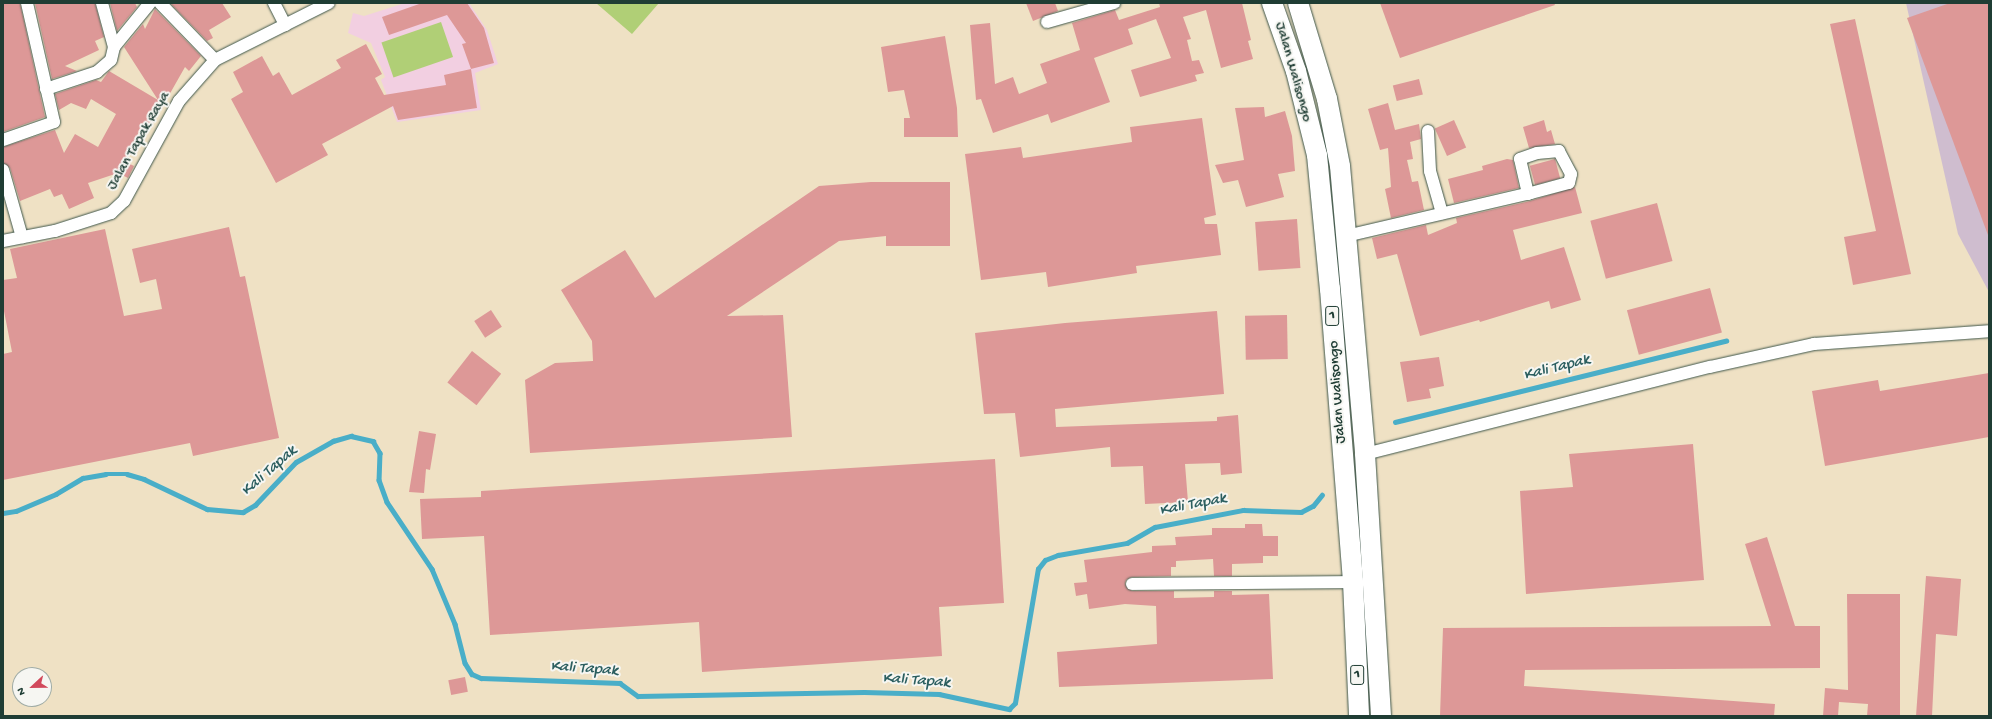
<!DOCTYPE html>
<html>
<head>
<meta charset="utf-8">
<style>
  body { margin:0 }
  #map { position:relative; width:1992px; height:719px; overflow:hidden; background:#efe1c4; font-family:"Gochi Hand",sans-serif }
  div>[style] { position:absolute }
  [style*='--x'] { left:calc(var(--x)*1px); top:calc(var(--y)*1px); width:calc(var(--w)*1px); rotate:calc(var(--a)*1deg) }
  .built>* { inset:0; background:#f2cfe1 }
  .industrial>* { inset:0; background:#cfbdcf }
  .green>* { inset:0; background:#b0cf76; transform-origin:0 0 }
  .stream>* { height:4.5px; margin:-2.25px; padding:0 2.25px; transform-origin:2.25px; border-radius:2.25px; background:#49aec8 }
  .building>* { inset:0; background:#dd9897; transform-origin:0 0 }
  .roads { filter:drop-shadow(0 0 1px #3e564a) drop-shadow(0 0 1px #3e564a) }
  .minor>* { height:12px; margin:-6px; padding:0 6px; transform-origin:6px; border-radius:6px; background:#fff }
  .trunk>* { height:20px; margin:-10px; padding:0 10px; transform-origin:10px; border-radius:10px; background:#fff }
  span { translate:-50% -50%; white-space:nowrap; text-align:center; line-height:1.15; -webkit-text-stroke:4px #f6f6f2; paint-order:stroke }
  .shield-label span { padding:1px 3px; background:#f6f6f2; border:1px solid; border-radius:3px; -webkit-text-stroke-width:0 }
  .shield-label { font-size:14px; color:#1f3d34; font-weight:700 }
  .street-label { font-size:15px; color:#1f3d34 }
  .water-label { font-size:16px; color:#2c5f60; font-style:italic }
  .frame { position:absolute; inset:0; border:4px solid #1f3d34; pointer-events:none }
  .north { position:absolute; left:12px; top:667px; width:40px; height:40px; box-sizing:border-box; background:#f6f6f2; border:1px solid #a0aca6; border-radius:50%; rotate:248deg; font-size:11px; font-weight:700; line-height:16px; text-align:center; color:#1f3d34 }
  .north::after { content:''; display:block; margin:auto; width:14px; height:18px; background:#d1495b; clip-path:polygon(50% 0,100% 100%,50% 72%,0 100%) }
</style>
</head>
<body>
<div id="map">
  <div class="built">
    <i style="clip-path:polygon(405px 3px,469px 3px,487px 30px,498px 64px,475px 73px,481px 110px,397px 122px,381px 80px,385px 77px,371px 43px,348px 33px,353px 13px,364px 16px)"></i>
  </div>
  <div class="industrial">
    <i style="clip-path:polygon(1906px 3px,1989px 3px,1989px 292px,1958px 234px)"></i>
  </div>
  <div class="green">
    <i style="clip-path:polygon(596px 3px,659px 3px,632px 34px)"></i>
    <i style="left:441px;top:22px;width:37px;height:63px;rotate:71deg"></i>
  </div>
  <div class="stream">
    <i style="--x:1395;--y:422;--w:341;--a:-13.8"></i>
    <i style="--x:3;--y:513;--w:13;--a:-9"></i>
    <i style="--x:16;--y:511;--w:43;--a:-23"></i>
    <i style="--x:56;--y:494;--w:31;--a:-31"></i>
    <i style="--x:83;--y:478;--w:23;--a:-10"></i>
    <i style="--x:106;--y:474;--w:21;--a:0"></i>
    <i style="--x:127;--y:474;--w:18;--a:16"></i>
    <i style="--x:144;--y:479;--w:70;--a:25.5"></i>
    <i style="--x:207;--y:509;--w:36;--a:5"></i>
    <i style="--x:243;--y:512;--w:14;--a:-30"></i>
    <i style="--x:255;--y:505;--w:59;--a:-46.4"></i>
    <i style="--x:296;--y:462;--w:43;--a:-29.6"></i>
    <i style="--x:333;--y:441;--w:19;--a:-16"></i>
    <i style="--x:351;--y:436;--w:23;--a:13"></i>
    <i style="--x:373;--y:441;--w:14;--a:60"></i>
    <i style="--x:380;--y:453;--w:27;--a:92"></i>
    <i style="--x:379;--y:480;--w:23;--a:70"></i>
    <i style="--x:387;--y:502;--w:81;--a:56.1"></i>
    <i style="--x:432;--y:569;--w:60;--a:67.3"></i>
    <i style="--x:455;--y:624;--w:40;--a:75.6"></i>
    <i style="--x:465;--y:663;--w:13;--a:58"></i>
    <i style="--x:472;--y:674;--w:10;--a:24"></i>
    <i style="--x:481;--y:678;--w:139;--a:2.1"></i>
    <i style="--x:620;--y:683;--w:22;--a:36"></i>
    <i style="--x:638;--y:696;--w:226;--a:-1"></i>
    <i style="--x:864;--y:692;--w:75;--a:1.5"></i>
    <i style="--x:939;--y:694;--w:72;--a:12.1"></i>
    <i style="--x:1009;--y:709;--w:8;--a:-45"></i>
    <i style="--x:1015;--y:703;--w:136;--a:-80.3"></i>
    <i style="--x:1038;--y:569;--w:11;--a:-52"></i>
    <i style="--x:1045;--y:560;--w:14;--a:-21"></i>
    <i style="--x:1058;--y:555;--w:70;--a:-9.9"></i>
    <i style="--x:1127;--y:543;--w:32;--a:-30"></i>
    <i style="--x:1155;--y:527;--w:90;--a:-10.9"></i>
    <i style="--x:1243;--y:510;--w:58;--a:2"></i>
    <i style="--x:1301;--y:512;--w:13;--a:-27"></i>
    <i style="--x:1313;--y:506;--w:14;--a:-51"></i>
  </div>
  <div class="building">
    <i style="clip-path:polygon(3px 3px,20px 3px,45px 117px,3px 132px)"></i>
    <i style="clip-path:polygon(35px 3px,95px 3px,104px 37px,95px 41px,99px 50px,65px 66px,77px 71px,52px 79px)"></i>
    <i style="clip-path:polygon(110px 3px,135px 3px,137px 7px,117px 31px)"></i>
    <i style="clip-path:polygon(170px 3px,222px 3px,231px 17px,209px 30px,213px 38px,207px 41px)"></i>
    <i style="clip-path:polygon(422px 3px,467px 3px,484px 28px,494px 63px,471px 69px,477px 108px,398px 120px,393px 106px,322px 144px,328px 155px,276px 183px,231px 99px,243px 92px,233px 72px,262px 56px,273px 76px,279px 72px,292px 95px,341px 68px,336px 60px,366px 44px,382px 74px,375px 78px,384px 95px,446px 85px,444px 75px,471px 69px,462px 44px,466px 43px,447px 15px,389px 35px,382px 17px)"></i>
    <i style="clip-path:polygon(1026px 3px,1055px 3px,1058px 11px,1033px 21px)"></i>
    <i style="clip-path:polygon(1159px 3px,1242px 3px,1251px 40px,1248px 41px,1253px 59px,1221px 68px,1206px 10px,1183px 17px,1191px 39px,1187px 40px,1192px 61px,1199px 60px,1204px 73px,1195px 75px,1197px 81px,1140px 97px,1131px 70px,1171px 58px,1156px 19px,1128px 29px,1133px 44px,1094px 58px,1110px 102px,1051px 123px,1048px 114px,993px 133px,981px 99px,976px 100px,970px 25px,990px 23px,995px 84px,1013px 77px,1019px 94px,1047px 83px,1040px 64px,1080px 50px,1072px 23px,1115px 10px,1119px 20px,1160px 7px)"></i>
    <i style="clip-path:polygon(1380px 3px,1554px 3px,1555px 5px,1400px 58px)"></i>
    <i style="clip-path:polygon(1950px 3px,1989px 3px,1988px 235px,1907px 18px)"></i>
    <i style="clip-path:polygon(155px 9px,201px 56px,189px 71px,185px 67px,147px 134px,140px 130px,124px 161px,134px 166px,128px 178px,118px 173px,88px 183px,94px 198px,69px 209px,62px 194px,54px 197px,50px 189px,20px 201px,10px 168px,3px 163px,3px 147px,55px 130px,64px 153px,75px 134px,98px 147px,116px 114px,91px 99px,86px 109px,71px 103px,59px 110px,55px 94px,96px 80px,101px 82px,109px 71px,158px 100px,124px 47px,143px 24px,145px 29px)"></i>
    <i style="clip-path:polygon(1855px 19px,1911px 274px,1853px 285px,1844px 237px,1876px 231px,1830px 24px)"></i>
    <i style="clip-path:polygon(945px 36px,957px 108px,958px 137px,904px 137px,904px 118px,910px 118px,904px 90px,888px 92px,881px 47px)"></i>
    <i style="left:1419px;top:79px;width:16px;height:27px;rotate:76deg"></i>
    <i style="clip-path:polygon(1388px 103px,1395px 130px,1419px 124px,1421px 139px,1410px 142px,1413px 159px,1407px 160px,1412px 182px,1418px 181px,1424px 210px,1391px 218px,1385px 189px,1391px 187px,1388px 148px,1380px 150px,1368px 109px)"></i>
    <i style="clip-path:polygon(1264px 107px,1265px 117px,1285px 111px,1292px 136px,1295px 171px,1278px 174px,1284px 197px,1246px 207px,1238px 180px,1223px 183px,1215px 165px,1244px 160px,1235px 108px)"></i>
    <i style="clip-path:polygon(1202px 118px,1216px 215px,1204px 218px,1205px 224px,1217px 224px,1221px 255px,1136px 266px,1137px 273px,1048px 287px,1046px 272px,981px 280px,965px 154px,1021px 147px,1023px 158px,1132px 142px,1130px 127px)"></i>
    <i style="left:1454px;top:120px;width:30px;height:21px;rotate:66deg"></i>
    <i style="clip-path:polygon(1544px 120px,1547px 132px,1551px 130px,1555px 144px,1529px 148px,1523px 127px)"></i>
    <i style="clip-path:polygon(1507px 159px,1513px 160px,1519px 188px,1454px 203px,1448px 179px,1483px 170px,1482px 166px)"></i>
    <i style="left:1555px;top:159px;width:20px;height:26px;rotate:75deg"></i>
    <i style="clip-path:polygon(871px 182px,950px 182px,950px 246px,886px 246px,886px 236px,839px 241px,727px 316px,783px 315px,792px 437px,530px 453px,525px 380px,555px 363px,593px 361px,592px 341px,561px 290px,625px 250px,655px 298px,819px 186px)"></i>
    <i style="clip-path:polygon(1575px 187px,1582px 213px,1513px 230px,1521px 260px,1564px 247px,1581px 300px,1551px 309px,1549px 301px,1480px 322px,1479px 320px,1420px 336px,1397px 254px,1377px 259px,1372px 238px,1426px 225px,1428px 235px,1457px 223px,1456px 218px,1530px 201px)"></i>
    <i style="left:1657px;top:203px;width:60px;height:69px;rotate:75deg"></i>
    <i style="left:1297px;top:219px;width:49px;height:42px;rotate:86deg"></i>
    <i style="clip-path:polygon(229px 227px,240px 277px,245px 276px,279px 438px,193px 456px,190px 443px,3px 480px,3px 354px,12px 352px,3px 306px,3px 280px,17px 278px,10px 249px,105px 229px,124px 316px,162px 309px,156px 279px,140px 283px,132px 249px)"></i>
    <i style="left:1710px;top:288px;width:46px;height:86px;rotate:75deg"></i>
    <i style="left:491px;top:310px;width:20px;height:20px;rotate:57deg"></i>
    <i style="clip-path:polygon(1217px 311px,1224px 394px,1055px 409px,1056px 427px,1217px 421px,1217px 417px,1238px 415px,1242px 473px,1221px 475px,1220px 463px,1185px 464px,1188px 502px,1145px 504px,1143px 466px,1111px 467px,1110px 447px,1020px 457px,1015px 413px,984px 414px,975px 333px,1065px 323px)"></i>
    <i style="left:1287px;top:315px;width:44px;height:42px;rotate:89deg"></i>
    <i style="left:472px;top:351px;width:37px;height:40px;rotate:38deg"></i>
    <i style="clip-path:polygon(1439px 357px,1444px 386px,1429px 389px,1431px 398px,1407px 402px,1400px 362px)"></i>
    <i style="clip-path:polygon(1989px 373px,1989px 437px,1825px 466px,1812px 391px,1878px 380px,1880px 391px)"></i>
    <i style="clip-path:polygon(419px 431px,436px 434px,430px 470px,426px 469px,424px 493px,409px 492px)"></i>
    <i style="clip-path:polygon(1693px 444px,1704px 580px,1526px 594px,1520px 491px,1573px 487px,1569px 454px)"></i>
    <i style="clip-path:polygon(995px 459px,1004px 603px,939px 607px,942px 656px,702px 672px,699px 622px,490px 635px,484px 536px,422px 539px,420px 499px,481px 497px,481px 491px)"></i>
    <i style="clip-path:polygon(1245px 524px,1262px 524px,1263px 536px,1278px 536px,1278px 556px,1263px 556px,1263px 563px,1232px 564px,1232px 576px,1214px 576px,1213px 559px,1176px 561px,1176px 567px,1171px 567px,1171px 576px,1132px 577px,1126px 580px,1125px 584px,1132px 591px,1174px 591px,1174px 598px,1214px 597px,1214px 591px,1232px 591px,1232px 595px,1269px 594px,1273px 679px,1059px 687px,1057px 652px,1157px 644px,1156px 606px,1125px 604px,1089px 609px,1087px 594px,1076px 596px,1074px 583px,1087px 582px,1084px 560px,1152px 552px,1152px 546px,1176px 545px,1175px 537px,1212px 535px,1212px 528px,1245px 528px)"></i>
    <i style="clip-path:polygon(1767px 537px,1795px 626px,1820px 626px,1820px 668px,1525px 670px,1524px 686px,1775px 704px,1774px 716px,1440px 716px,1443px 628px,1771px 626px,1745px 544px)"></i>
    <i style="clip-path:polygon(1926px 576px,1961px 579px,1957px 636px,1936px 634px,1932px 716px,1916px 716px)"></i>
    <i style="clip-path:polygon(1847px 594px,1900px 594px,1900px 716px,1867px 716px,1868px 704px,1839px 702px,1838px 716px,1823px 716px,1825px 688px,1848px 690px)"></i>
    <i style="left:465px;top:677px;width:15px;height:17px;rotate:79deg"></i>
  </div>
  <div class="roads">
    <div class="minor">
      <i style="--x:160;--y:3;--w:79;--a:46"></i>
      <i style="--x:274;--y:3;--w:25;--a:63"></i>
      <i style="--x:1047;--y:22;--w:70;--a:-15.8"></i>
      <i style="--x:114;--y:47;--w:57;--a:-50.7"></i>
      <i style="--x:46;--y:89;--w:54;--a:-18.4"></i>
      <i style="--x:97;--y:72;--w:18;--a:-41"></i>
      <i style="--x:111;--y:60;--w:13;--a:-77"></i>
      <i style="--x:114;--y:47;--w:46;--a:-105.3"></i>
      <i style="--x:1428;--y:131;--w:40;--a:87.1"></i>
      <i style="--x:1430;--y:171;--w:44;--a:74.1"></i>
      <i style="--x:3;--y:140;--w:54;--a:-19.4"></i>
      <i style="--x:54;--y:122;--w:122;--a:-102.8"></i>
      <i style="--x:3;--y:170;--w:70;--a:74.2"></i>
      <i style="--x:1346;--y:236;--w:190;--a:-13.1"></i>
      <i style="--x:1531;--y:193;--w:39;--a:-15"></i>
      <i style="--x:1569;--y:183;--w:9;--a:-77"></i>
      <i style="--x:1571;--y:174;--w:26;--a:-118"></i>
      <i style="--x:1559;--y:151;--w:22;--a:175"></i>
      <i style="--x:1537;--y:153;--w:18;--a:161"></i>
      <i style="--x:1520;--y:159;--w:36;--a:77"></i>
      <i style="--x:3;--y:241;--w:53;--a:-10.9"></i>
      <i style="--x:55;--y:231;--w:59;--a:-17.8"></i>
      <i style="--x:111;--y:213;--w:18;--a:-43"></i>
      <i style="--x:124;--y:201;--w:114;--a:-61.2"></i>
      <i style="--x:179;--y:101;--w:55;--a:-48.7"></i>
      <i style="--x:215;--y:60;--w:127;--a:-26.6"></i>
      <i style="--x:1365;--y:454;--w:356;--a:-14.2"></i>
      <i style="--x:1710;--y:367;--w:107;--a:-12.5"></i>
      <i style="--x:1814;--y:344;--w:175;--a:-4.2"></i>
      <i style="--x:1132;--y:584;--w:221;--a:-0.5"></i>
    </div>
    <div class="trunk">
      <i style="--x:1272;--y:3;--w:72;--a:70.6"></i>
      <i style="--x:1296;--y:71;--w:87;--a:76"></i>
      <i style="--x:1317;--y:155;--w:135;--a:84.5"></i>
      <i style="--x:1330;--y:289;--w:294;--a:85.5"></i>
      <i style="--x:1353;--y:582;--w:134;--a:87.4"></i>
      <i style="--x:1298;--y:3;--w:100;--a:73.2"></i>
      <i style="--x:1327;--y:99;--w:68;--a:79"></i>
      <i style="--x:1340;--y:166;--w:289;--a:85"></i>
      <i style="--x:1365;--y:454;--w:262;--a:86.5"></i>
    </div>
  </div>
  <div class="shield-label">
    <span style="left:1332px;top:316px">1</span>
    <span style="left:1357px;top:675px">1</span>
  </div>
  <div class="street-label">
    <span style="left:1293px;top:72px;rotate:74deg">Jalan Walisongo</span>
    <span style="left:139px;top:141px;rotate:-60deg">Jalan Tapak Raya</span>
    <span style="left:1338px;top:392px;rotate:-94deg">Jalan Walisongo</span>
  </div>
  <div class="water-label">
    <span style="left:1557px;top:369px;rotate:-14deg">Kali Tapak</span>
    <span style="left:270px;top:472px;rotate:-41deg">Kali Tapak</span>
    <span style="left:1193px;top:506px;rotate:-11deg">Kali Tapak</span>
    <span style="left:584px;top:670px;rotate:4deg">Kali Tapak</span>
    <span style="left:916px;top:682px;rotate:4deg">Kali Tapak</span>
  </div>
  <div class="frame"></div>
  <div class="north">N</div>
</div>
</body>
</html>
